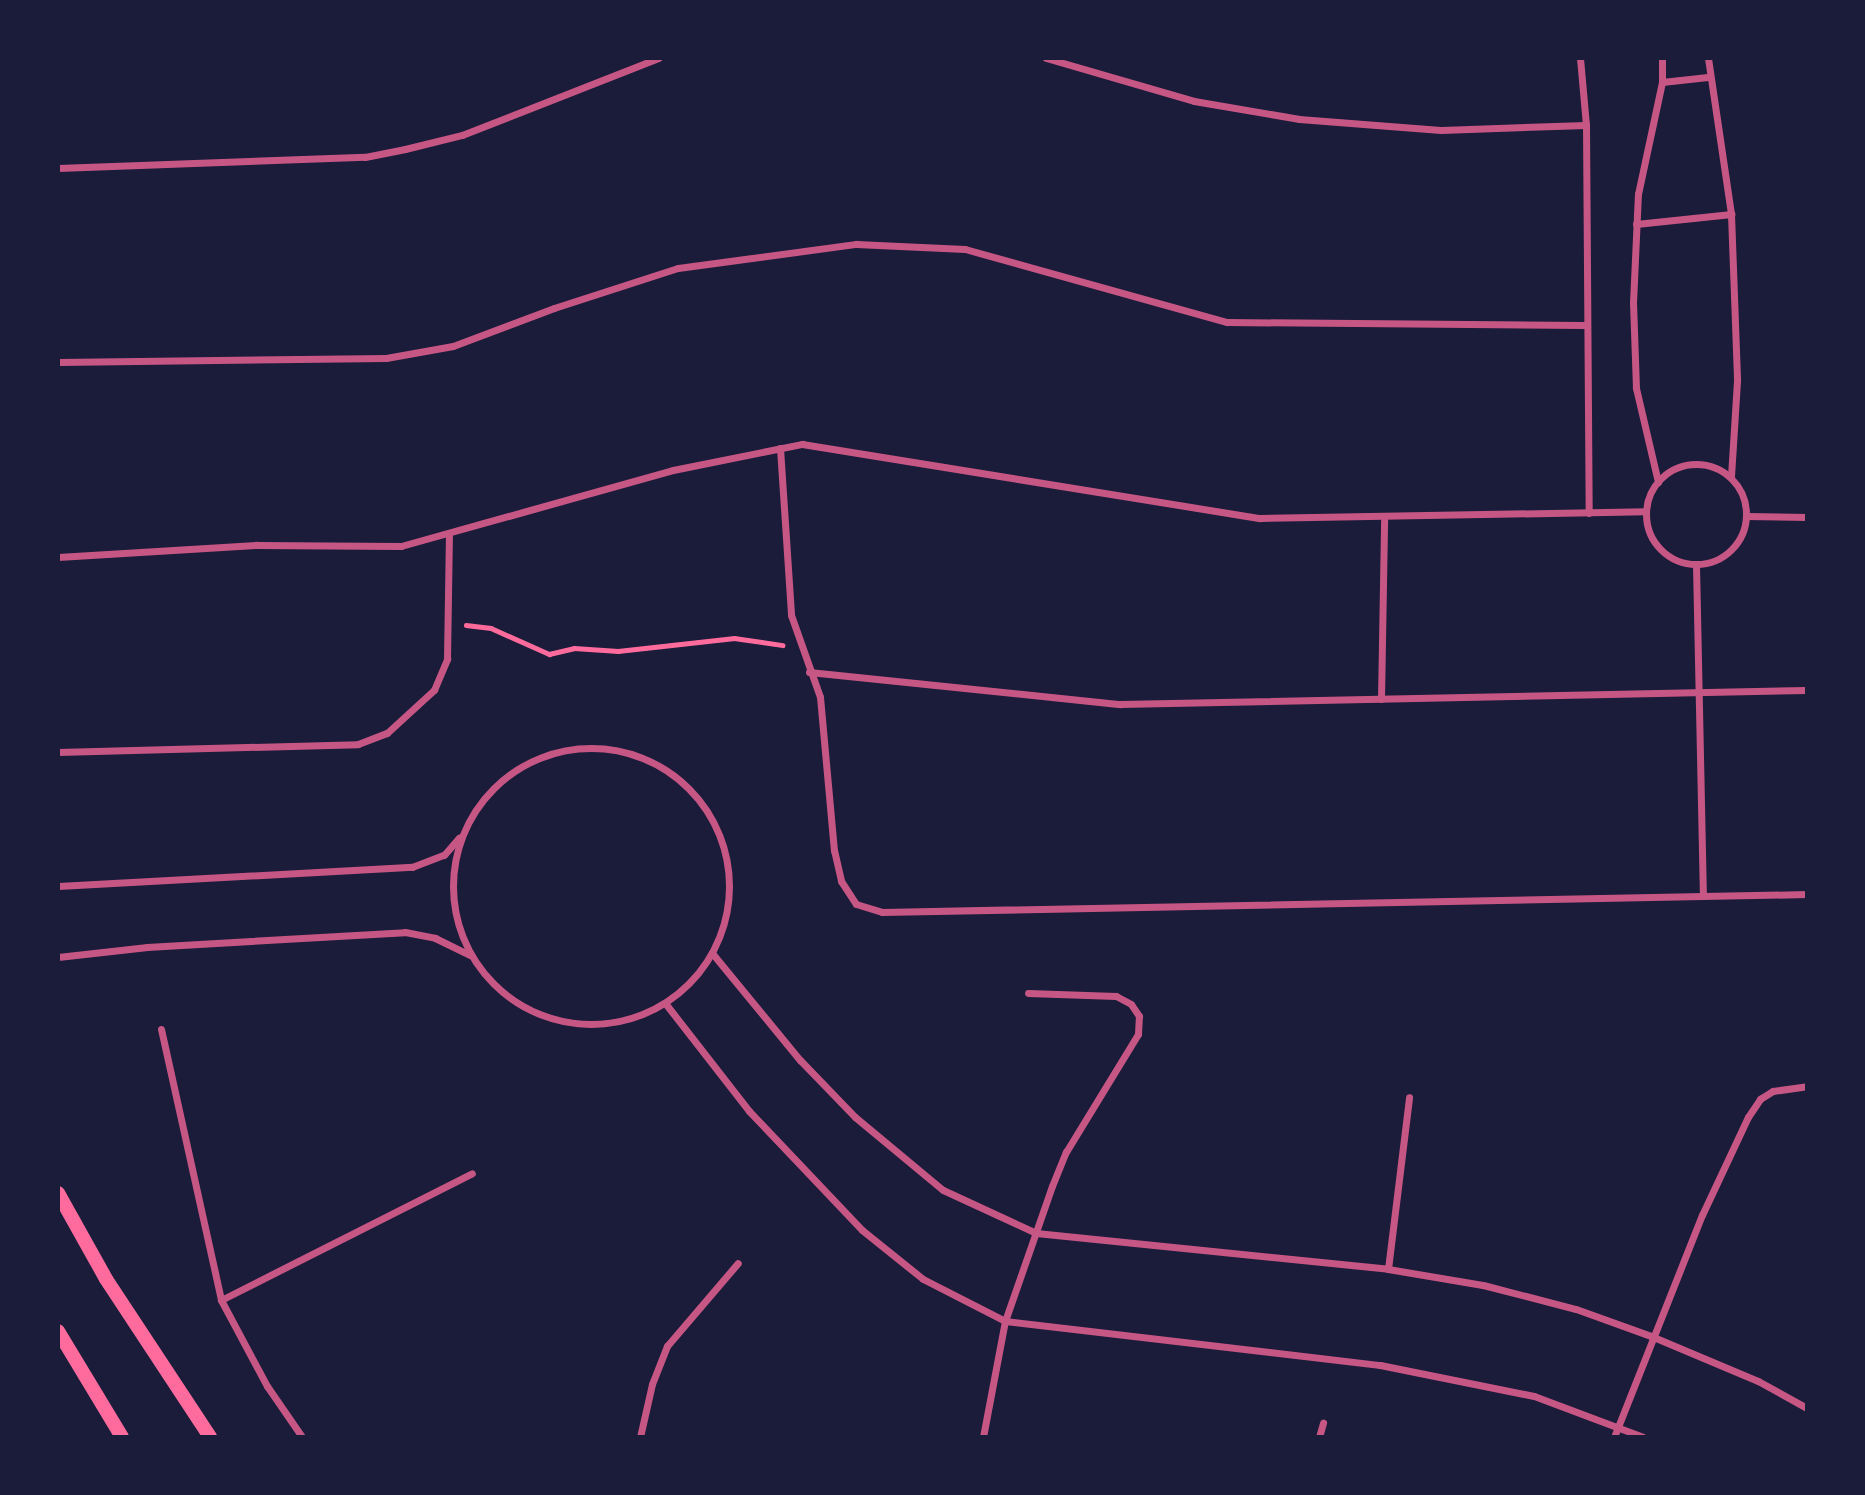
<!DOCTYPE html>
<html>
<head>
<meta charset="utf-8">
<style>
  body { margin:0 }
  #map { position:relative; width:1865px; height:1495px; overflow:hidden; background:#1b1b3a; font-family:Signika,sans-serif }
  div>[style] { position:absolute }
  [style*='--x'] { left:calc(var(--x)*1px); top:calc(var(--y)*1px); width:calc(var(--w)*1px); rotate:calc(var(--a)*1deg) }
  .path>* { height:4.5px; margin:-2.25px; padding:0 2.25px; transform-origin:2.25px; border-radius:2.25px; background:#ff6b9d }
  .minor>* { height:7px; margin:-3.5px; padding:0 3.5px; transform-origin:3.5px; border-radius:3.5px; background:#c65784 }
  .minor>.ring { margin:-3.5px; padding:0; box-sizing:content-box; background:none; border:7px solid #c65784; border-radius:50% }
  .secondary>* { height:14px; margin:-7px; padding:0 7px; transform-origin:7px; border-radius:7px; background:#ff6b9d }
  span { translate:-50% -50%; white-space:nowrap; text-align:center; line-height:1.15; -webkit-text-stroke:7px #1b1b3a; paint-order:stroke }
  .frame { position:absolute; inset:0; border:60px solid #1b1b3a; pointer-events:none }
</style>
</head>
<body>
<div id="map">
  <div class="path">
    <i style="--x:466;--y:625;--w:25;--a:7"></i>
    <i style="--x:491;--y:628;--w:64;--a:24.1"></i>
    <i style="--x:549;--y:654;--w:26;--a:-13"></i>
    <i style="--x:574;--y:648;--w:44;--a:3.9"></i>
    <i style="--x:618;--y:651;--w:117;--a:-6.4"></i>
    <i style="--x:734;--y:638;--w:49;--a:8.3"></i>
  </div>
  <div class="minor">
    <i style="--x:1046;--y:58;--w:154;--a:16.2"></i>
    <i style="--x:1194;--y:101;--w:107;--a:9.7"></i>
    <i style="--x:1299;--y:119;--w:142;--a:4.4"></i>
    <i style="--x:1441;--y:130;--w:145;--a:-2"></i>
    <i style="--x:1580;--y:58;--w:67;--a:84.9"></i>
    <i style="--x:1586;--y:125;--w:388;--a:89.6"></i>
    <i style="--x:1708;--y:58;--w:158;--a:81.6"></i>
    <i style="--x:1731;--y:214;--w:167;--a:87.9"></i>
    <i style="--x:1737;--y:381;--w:96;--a:93.6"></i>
    <i style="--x:1662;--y:82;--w:46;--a:-6.2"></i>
    <i style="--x:58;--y:168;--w:307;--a:-2.1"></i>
    <i style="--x:365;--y:157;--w:41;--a:-11.3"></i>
    <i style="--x:405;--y:149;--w:59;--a:-13.8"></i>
    <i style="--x:462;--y:135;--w:211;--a:-21.4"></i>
    <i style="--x:1636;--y:224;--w:96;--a:-6"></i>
    <i style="--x:58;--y:362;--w:328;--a:-0.7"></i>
    <i style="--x:386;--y:358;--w:68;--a:-10.2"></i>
    <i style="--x:453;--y:346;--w:108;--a:-20.6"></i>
    <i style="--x:554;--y:308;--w:130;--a:-17.9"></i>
    <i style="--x:678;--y:268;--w:180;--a:-7.7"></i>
    <i style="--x:856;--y:244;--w:109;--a:2.6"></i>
    <i style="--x:965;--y:249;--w:272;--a:15.6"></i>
    <i style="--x:1227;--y:322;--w:357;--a:0.5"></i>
    <i style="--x:780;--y:448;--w:167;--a:86.2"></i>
    <i style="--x:791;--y:615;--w:87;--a:70.5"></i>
    <i style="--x:820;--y:697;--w:154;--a:84.8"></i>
    <i style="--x:834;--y:850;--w:32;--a:77"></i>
    <i style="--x:841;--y:881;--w:27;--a:57"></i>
    <i style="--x:856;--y:904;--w:27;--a:17"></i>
    <i style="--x:882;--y:912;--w:925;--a:-1.11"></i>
    <i class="ring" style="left:1646px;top:464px;width:93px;height:93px"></i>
    <i style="--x:1658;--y:482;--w:97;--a:-103.2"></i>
    <i style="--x:1636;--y:388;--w:85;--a:-92"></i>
    <i style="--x:1633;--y:303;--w:109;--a:-87.4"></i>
    <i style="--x:1638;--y:194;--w:115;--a:-77.9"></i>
    <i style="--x:1662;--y:82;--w:24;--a:-90"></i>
    <i style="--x:1746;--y:516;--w:61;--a:0.9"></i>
    <i style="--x:58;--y:557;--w:199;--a:-3.5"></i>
    <i style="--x:257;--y:545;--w:144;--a:0.4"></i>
    <i style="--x:401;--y:546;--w:282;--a:-15.6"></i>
    <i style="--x:673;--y:470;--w:132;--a:-11.4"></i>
    <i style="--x:802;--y:444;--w:464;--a:9.2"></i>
    <i style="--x:1260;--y:518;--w:386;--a:-1"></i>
    <i style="--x:1696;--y:565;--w:331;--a:88.8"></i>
    <i style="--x:809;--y:672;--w:313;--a:5.9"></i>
    <i style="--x:1120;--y:704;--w:687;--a:-1.17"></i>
    <i style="--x:1381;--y:699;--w:180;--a:-89"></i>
    <i class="ring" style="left:453px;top:748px;width:269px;height:269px"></i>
    <i style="--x:58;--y:752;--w:300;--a:-1.5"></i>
    <i style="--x:358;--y:744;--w:31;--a:-21"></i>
    <i style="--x:387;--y:733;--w:64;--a:-42.5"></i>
    <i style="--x:434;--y:690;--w:34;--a:-67"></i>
    <i style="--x:447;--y:659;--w:125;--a:-89.1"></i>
    <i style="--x:58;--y:886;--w:355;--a:-3.1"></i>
    <i style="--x:412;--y:867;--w:34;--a:-21"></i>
    <i style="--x:444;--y:855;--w:23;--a:-49"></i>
    <i style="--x:712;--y:953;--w:139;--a:50.6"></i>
    <i style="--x:800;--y:1060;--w:79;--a:46"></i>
    <i style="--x:855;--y:1117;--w:114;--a:39.7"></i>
    <i style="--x:943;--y:1190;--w:102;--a:24.8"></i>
    <i style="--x:1036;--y:1233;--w:354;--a:5.8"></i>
    <i style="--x:1388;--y:1269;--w:96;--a:9.6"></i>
    <i style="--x:1483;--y:1285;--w:96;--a:14.5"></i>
    <i style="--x:1576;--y:1309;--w:80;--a:19.8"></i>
    <i style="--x:1651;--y:1336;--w:116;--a:22.8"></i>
    <i style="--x:1758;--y:1381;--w:56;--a:28.9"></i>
    <i style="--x:58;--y:957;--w:90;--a:-6.4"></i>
    <i style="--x:147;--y:947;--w:258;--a:-3.3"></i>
    <i style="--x:405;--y:932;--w:31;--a:11"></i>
    <i style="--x:435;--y:938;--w:39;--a:26"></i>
    <i style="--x:665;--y:1003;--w:137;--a:52.1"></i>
    <i style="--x:749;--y:1111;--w:164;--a:46.5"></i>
    <i style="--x:862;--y:1230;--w:78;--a:38.8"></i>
    <i style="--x:923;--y:1279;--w:92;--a:27.1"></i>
    <i style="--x:1005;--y:1321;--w:378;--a:6.7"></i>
    <i style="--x:1380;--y:1365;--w:157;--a:11.4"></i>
    <i style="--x:1534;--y:1396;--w:116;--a:20.6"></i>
    <i style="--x:161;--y:1029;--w:278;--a:77.5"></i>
    <i style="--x:221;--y:1300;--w:98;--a:61.9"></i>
    <i style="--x:267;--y:1386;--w:62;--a:55.5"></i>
    <i style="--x:1388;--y:1269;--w:173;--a:-83"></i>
    <i style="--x:221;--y:1300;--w:281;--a:-26.8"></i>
    <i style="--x:640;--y:1437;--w:54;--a:-77.2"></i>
    <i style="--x:652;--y:1384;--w:41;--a:-68.5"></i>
    <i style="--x:667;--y:1346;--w:109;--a:-49.5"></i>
    <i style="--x:983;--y:1437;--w:118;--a:-79.3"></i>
    <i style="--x:1005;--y:1321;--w:143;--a:-70.8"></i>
    <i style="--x:1052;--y:1186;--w:37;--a:-68"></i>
    <i style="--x:1066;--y:1152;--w:138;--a:-58.6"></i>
    <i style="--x:1138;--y:1034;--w:18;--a:-87"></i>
    <i style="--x:1139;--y:1016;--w:14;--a:-124"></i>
    <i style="--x:1131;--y:1004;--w:17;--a:-152"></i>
    <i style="--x:1116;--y:996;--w:88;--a:-178"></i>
    <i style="--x:1319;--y:1437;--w:15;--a:-74"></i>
    <i style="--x:1614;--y:1437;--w:239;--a:-68.4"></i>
    <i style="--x:1702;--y:1215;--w:108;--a:-64.9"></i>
    <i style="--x:1748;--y:1117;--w:22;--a:-56"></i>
    <i style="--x:1760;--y:1099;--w:15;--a:-32"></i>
    <i style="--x:1773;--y:1091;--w:34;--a:-8"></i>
  </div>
  <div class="secondary">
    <i style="--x:58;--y:1193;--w:98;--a:60.8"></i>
    <i style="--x:106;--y:1279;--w:189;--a:56.6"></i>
    <i style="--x:58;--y:1331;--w:124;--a:58.9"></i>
  </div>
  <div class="frame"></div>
</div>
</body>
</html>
